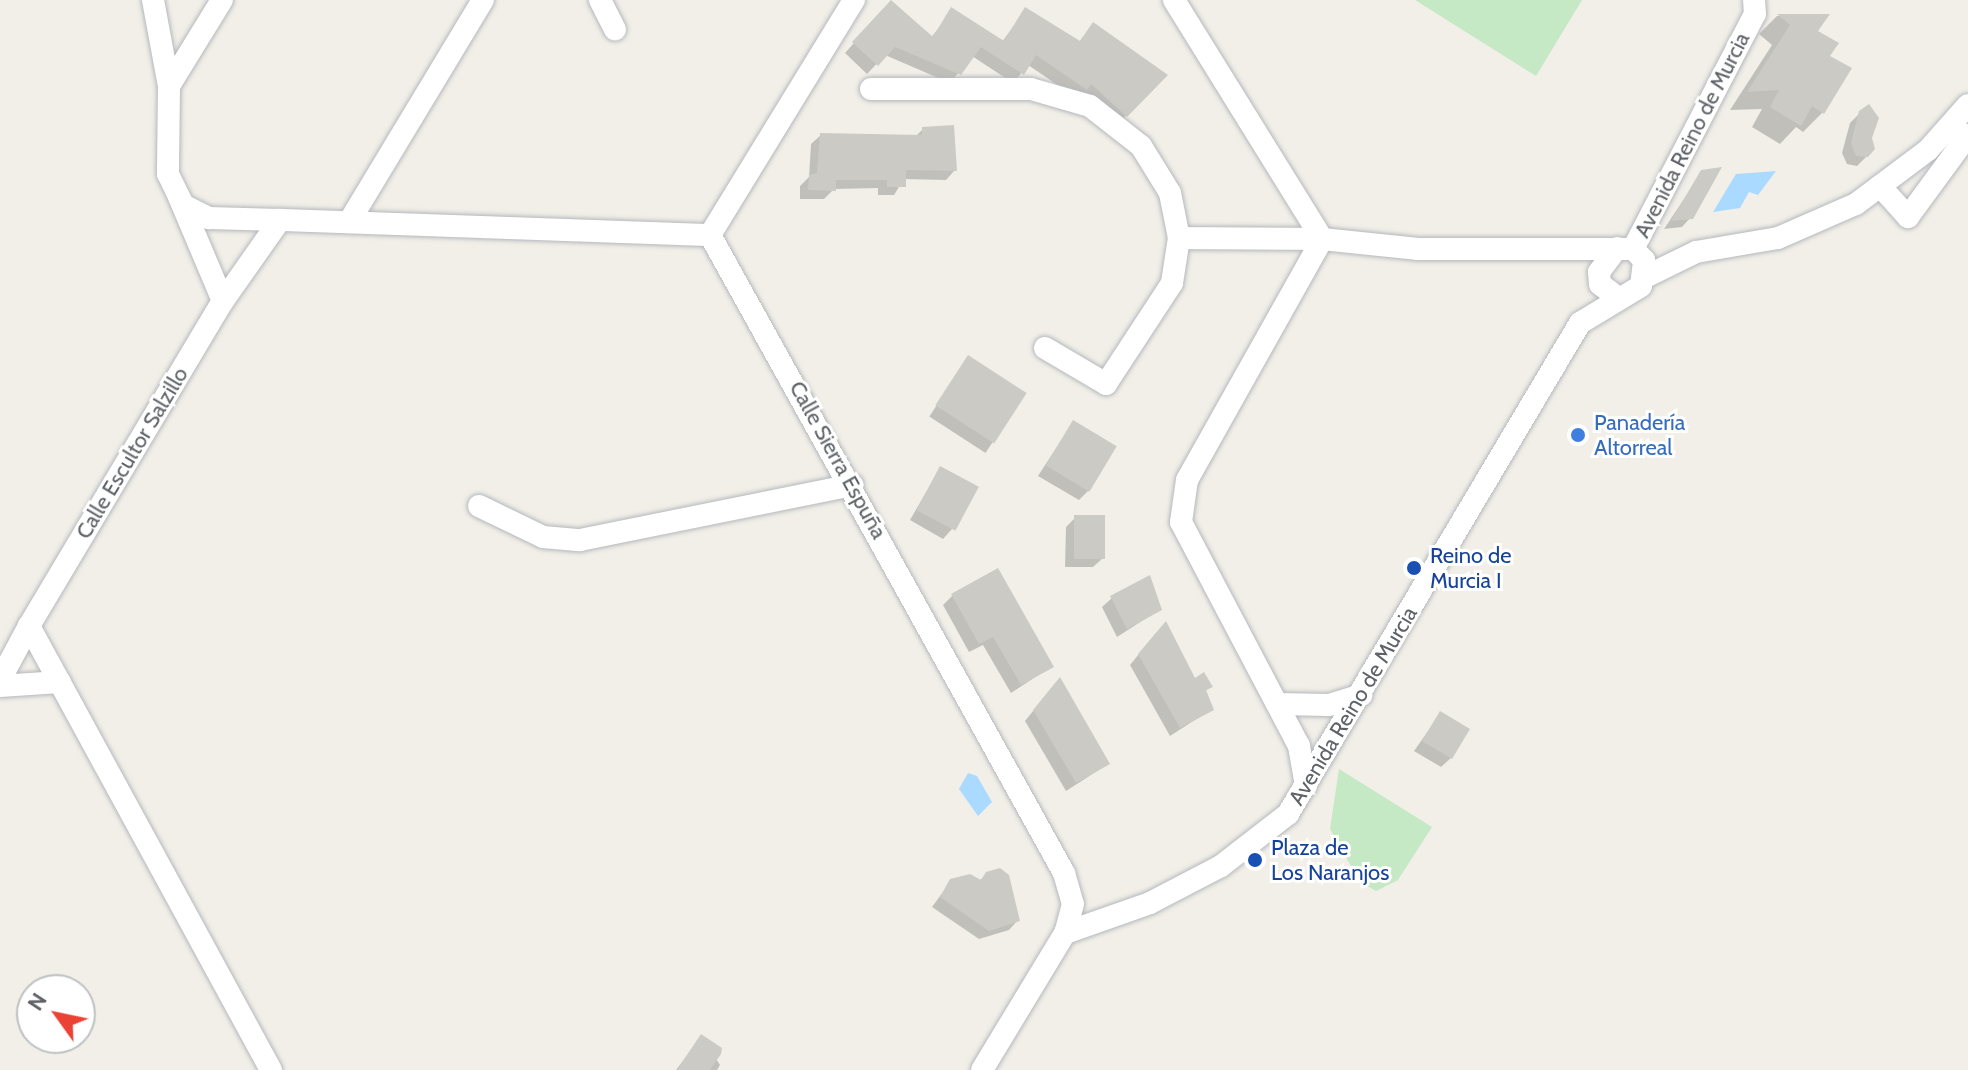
<!DOCTYPE html>
<html>
<head>
<meta charset="utf-8">
<style>
  body { margin:0 }
  #map { position:relative; width:1968px; height:1070px; overflow:hidden; background:#f1efe8; font-family:Cabin,sans-serif }
  div>[style] { position:absolute }
  [style*='--x'] { left:calc(var(--x)*1px); top:calc(var(--y)*1px); width:calc(var(--w)*1px); rotate:calc(var(--a)*1deg) }
  .green>* { inset:0; background:#c5e8c5 }
  .water>* { inset:0; background:#aadaff }
  .shadow>* { inset:0; background:#0003; transform-origin:0 0 }
  .building>* { inset:0; background:#cccac5; transform-origin:0 0 }
  .roads { filter:drop-shadow(0 0 2px #b5b8bc) drop-shadow(0 0 2px #b5b8bc) }
  .street>* { height:22px; margin:-11px; padding:0 11px; transform-origin:11px; border-radius:11px; background:#fff }
  .dots>* { width:22px; height:22px; translate:-50% -50%; box-sizing:border-box; border:4px solid #fff; border-radius:50% }
  span { translate:-50% -50%; white-space:nowrap; text-align:center; line-height:1.15; -webkit-text-stroke:6px #fff; paint-order:stroke }
  .street-label { font-size:22px; color:#5f6368 }
  .shop-label { font-size:22px; color:#366cbe }
  .left { translate:0 -50%; text-align:left }
  .transit-label { font-size:22px; color:#164399 }
  .north { position:absolute; left:16px; top:974px; width:80px; height:80px; box-sizing:border-box; background:#fff; border:2px solid #bfc1c3; border-radius:50%; rotate:303deg; font-size:22px; font-weight:700; line-height:32px; text-align:center; color:#5f6368 }
  .north::after { content:''; display:block; margin:auto; width:28px; height:36px; background:#ea4335; clip-path:polygon(50% 0,100% 100%,50% 72%,0 100%) }
</style>
</head>
<body>
<div id="map">
  <div class="green">
    <i style="clip-path:polygon(1415px 0,1582px 0,1536px 76px)"></i>
    <i style="clip-path:polygon(1339px 769px,1432px 827px,1398px 880px,1376px 891px,1360px 882px,1330px 829px)"></i>
  </div>
  <div class="water">
    <i style="clip-path:polygon(1776px 171px,1758px 195px,1749px 192px,1740px 208px,1713px 212px,1736px 174px)"></i>
    <i style="clip-path:polygon(968px 773px,977px 776px,992px 802px,978px 816px,959px 789px)"></i>
  </div>
  <div class="shadow">
    <i style="clip-path:polygon(1026px 9px,1078px 43px,1093px 25px,1165px 75px,1117px 125px,1028px 65px,1013px 83px,972px 56px,950px 83px,885px 55px,867px 74px,845px 53px,882px 12px,931px 38px,952px 10px,1002px 42px)"></i>
    <i style="clip-path:polygon(1777px 16px,1826px 16px,1815px 32px,1828px 57px,1822px 113px,1803px 132px,1796px 127px,1780px 144px,1752px 127px,1762px 109px,1730px 110px,1772px 45px,1759px 34px)"></i>
    <i style="clip-path:polygon(1860px 113px,1867px 156px,1857px 166px,1847px 164px,1842px 153px,1850px 123px)"></i>
    <i style="clip-path:polygon(923px 129px,955px 170px,946px 180px,904px 179px,894px 195px,878px 195px,878px 188px,834px 189px,824px 199px,800px 199px,800px 186px,809px 177px,811px 144px,821px 135px,915px 137px)"></i>
    <i style="clip-path:polygon(1702px 172px,1691px 217px,1682px 227px,1664px 229px)"></i>
    <i style="left:968px;top:357px;width:67px;height:71px;rotate:33deg"></i>
    <i style="clip-path:polygon(1073px 422px,1089px 490px,1079px 500px,1038px 476px)"></i>
    <i style="clip-path:polygon(940px 468px,952px 529px,943px 539px,910px 520px)"></i>
    <i style="clip-path:polygon(1075px 518px,1103px 558px,1093px 567px,1065px 567px,1066px 527px)"></i>
    <i style="clip-path:polygon(953px 595px,1052px 666px,1011px 693px,983px 645px,969px 652px,943px 605px)"></i>
    <i style="clip-path:polygon(1112px 598px,1159px 610px,1117px 637px,1102px 607px)"></i>
    <i style="clip-path:polygon(1156px 633px,1195px 681px,1210px 686px,1205px 692px,1212px 709px,1170px 736px,1130px 665px)"></i>
    <i style="clip-path:polygon(1051px 689px,1108px 764px,1066px 791px,1025px 721px)"></i>
    <i style="clip-path:polygon(1440px 714px,1451px 758px,1441px 767px,1414px 751px)"></i>
    <i style="clip-path:polygon(987px 874px,1018px 920px,1009px 930px,979px 939px,932px 907px,951px 881px,979px 881px)"></i>
    <i style="clip-path:polygon(701px 1037px,720px 1065px,717px 1070px,676px 1070px)"></i>
  </div>
  <div class="building">
    <i style="clip-path:polygon(891px 0,933px 37px,951px 7px,1004px 41px,1025px 7px,1080px 41px,1093px 22px,1168px 75px,1127px 117px,1091px 84px,1087px 90px,1036px 55px,1024px 75px,981px 47px,961px 75px,895px 47px,878px 66px,852px 42px)"></i>
    <i style="clip-path:polygon(1777px 14px,1830px 14px,1818px 31px,1839px 43px,1830px 56px,1852px 68px,1824px 114px,1812px 106px,1801px 126px,1770px 107px,1779px 90px,1747px 92px,1790px 25px)"></i>
    <i style="clip-path:polygon(1869px 104px,1879px 118px,1872px 138px,1875px 149px,1868px 157px,1856px 156px,1851px 143px,1859px 111px)"></i>
    <i style="clip-path:polygon(954px 125px,957px 171px,906px 170px,906px 187px,887px 187px,887px 180px,836px 180px,836px 191px,808px 190px,809px 175px,817px 173px,820px 133px,922px 135px,922px 127px)"></i>
    <i style="clip-path:polygon(1722px 167px,1693px 219px,1671px 221px,1701px 170px)"></i>
    <i style="left:968px;top:355px;width:70px;height:60px;rotate:33deg"></i>
    <i style="left:1073px;top:420px;width:51px;height:53px;rotate:31deg"></i>
    <i style="left:940px;top:466px;width:44px;height:50px;rotate:28deg"></i>
    <i style="left:1105px;top:515px;width:44px;height:31px;rotate:90deg"></i>
    <i style="clip-path:polygon(998px 568px,1054px 667px,1021px 685px,993px 637px,979px 644px,951px 594px)"></i>
    <i style="clip-path:polygon(1150px 575px,1162px 610px,1127px 629px,1110px 596px)"></i>
    <i style="clip-path:polygon(1166px 621px,1195px 678px,1204px 672px,1213px 687px,1206px 690px,1214px 710px,1180px 728px,1138px 654px)"></i>
    <i style="clip-path:polygon(1060px 677px,1110px 764px,1076px 783px,1033px 710px)"></i>
    <i style="left:1440px;top:711px;width:35px;height:35px;rotate:31deg"></i>
    <i style="clip-path:polygon(1000px 868px,1009px 875px,1020px 921px,989px 931px,940px 897px,950px 879px,970px 874px,981px 880px,986px 872px)"></i>
    <i style="clip-path:polygon(701px 1034px,722px 1048px,721px 1054px,710px 1070px,677px 1070px)"></i>
  </div>
  <div class="roads">
    <div class="street">
      <i style="--x:153;--y:0;--w:87;--a:79.5"></i>
      <i style="--x:169;--y:86;--w:88;--a:90.7"></i>
      <i style="--x:168;--y:174;--w:34;--a:64"></i>
      <i style="--x:183;--y:205;--w:29;--a:27"></i>
      <i style="--x:209;--y:218;--w:71;--a:1.6"></i>
      <i style="--x:600;--y:0;--w:33;--a:63"></i>
      <i style="--x:854;--y:0;--w:276;--a:121.5"></i>
      <i style="--x:710;--y:235;--w:730;--a:60.98"></i>
      <i style="--x:1064;--y:873;--w:32;--a:74"></i>
      <i style="--x:1073;--y:904;--w:30;--a:105"></i>
      <i style="--x:1174;--y:0;--w:281;--a:58.2"></i>
      <i style="--x:169;--y:86;--w:101;--a:-58.4"></i>
      <i style="--x:871;--y:89;--w:160;--a:0"></i>
      <i style="--x:1031;--y:89;--w:61;--a:16.1"></i>
      <i style="--x:1090;--y:106;--w:65;--a:38.1"></i>
      <i style="--x:1141;--y:146;--w:55;--a:58.3"></i>
      <i style="--x:1170;--y:193;--w:46;--a:78.7"></i>
      <i style="--x:1880;--y:186;--w:42;--a:47.9"></i>
      <i style="--x:1908;--y:217;--w:102;--a:-53.8"></i>
      <i style="--x:179;--y:197;--w:113;--a:67.1"></i>
      <i style="--x:349;--y:222;--w:259;--a:-58.9"></i>
      <i style="--x:1647;--y:276;--w:55;--a:-26.1"></i>
      <i style="--x:1696;--y:252;--w:83;--a:-9.7"></i>
      <i style="--x:1778;--y:238;--w:85;--a:-23.6"></i>
      <i style="--x:1856;--y:204;--w:90;--a:-36.9"></i>
      <i style="--x:1928;--y:150;--w:60;--a:-48.4"></i>
      <i style="--x:1617;--y:297;--w:21;--a:-143"></i>
      <i style="--x:1600;--y:284;--w:12;--a:-95"></i>
      <i style="--x:1599;--y:272;--w:30;--a:-53"></i>
      <i style="--x:1045;--y:348;--w:71;--a:30.5"></i>
      <i style="--x:1106;--y:384;--w:121;--a:-56.8"></i>
      <i style="--x:1172;--y:283;--w:46;--a:-81.2"></i>
      <i style="--x:1179;--y:238;--w:143;--a:0.4"></i>
      <i style="--x:479;--y:506;--w:71;--a:25.8"></i>
      <i style="--x:543;--y:537;--w:37;--a:5"></i>
      <i style="--x:580;--y:540;--w:278;--a:-11.4"></i>
      <i style="--x:0;--y:680;--w:61;--a:-61.8"></i>
      <i style="--x:0;--y:686;--w:60;--a:-3.8"></i>
      <i style="--x:1277;--y:704;--w:52;--a:1.1"></i>
      <i style="--x:1329;--y:705;--w:34;--a:-17"></i>
      <i style="--x:1306;--y:786;--w:41;--a:-99.9"></i>
      <i style="--x:1299;--y:746;--w:253;--a:-117.8"></i>
      <i style="--x:1181;--y:522;--w:42;--a:-81.9"></i>
      <i style="--x:1187;--y:480;--w:276;--a:-60.7"></i>
      <i style="--x:1322;--y:239;--w:97;--a:5.9"></i>
      <i style="--x:1418;--y:249;--w:215;--a:0"></i>
      <i style="--x:271;--y:1070;--w:506;--a:-118.59"></i>
      <i style="--x:29;--y:626;--w:378;--a:-59.2"></i>
      <i style="--x:223;--y:301;--w:99;--a:-54.9"></i>
      <i style="--x:280;--y:220;--w:430;--a:2"></i>
      <i style="--x:982;--y:1070;--w:160;--a:-58.8"></i>
      <i style="--x:1065;--y:933;--w:90;--a:-19.4"></i>
      <i style="--x:1150;--y:903;--w:80;--a:-27.5"></i>
      <i style="--x:1221;--y:866;--w:85;--a:-37.8"></i>
      <i style="--x:1288;--y:814;--w:571;--a:-59.26"></i>
      <i style="--x:1580;--y:323;--w:71;--a:-31.2"></i>
      <i style="--x:1641;--y:286;--w:26;--a:-83"></i>
      <i style="--x:1644;--y:260;--w:16;--a:-135"></i>
      <i style="--x:1633;--y:249;--w:265;--a:-62.6"></i>
      <i style="--x:1755;--y:14;--w:14;--a:-94"></i>
    </div>
  </div>
  <div class="dots">
    <i style="left:1578px;top:435px;background:#3f7fe0"></i>
    <i style="left:1414px;top:568px;background:#1a4fb4"></i>
    <i style="left:1255px;top:860px;background:#1a4fb4"></i>
  </div>
  <div class="street-label">
    <span style="left:1692px;top:135px;rotate:-63deg">Avenida Reino de Murcia</span>
    <span style="left:132px;top:453px;rotate:-59deg">Calle Escultor Salzillo</span>
    <span style="left:838px;top:460px;rotate:61deg">Calle Sierra Espuña</span>
    <span style="left:1353px;top:706px;rotate:-59deg">Avenida Reino de Murcia</span>
  </div>
  <div class="shop-label">
    <span class="left" style="left:1594px;top:435px">Panadería<br>Altorreal</span>
  </div>
  <div class="transit-label">
    <span class="left" style="left:1430px;top:568px">Reino de<br>Murcia I</span>
    <span class="left" style="left:1271px;top:860px">Plaza de<br>Los Naranjos</span>
  </div>
  <div class="north">N</div>
</div>
</body>
</html>
